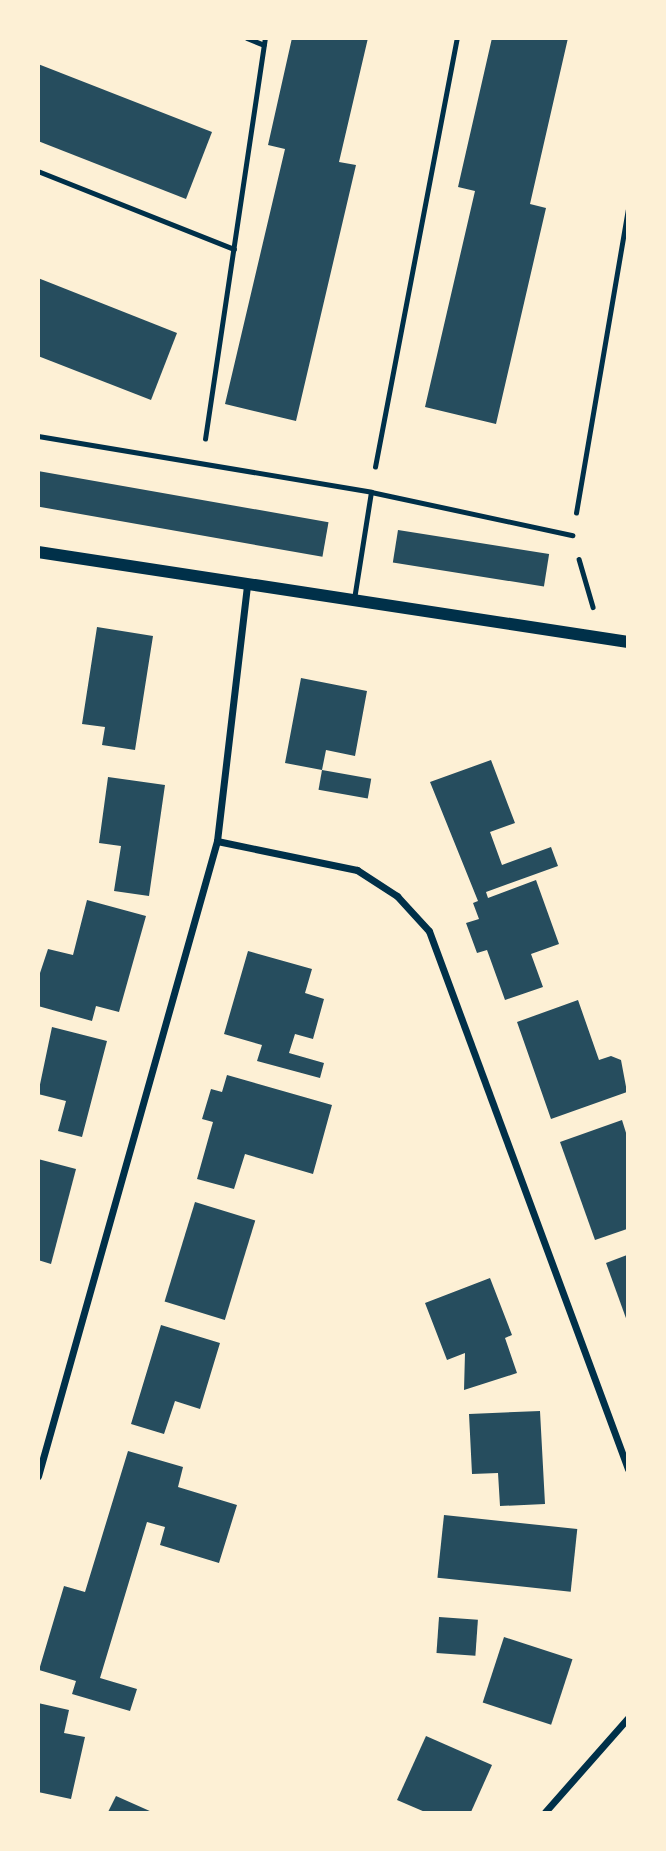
<!DOCTYPE html>
<html>
<head>
<meta charset="utf-8">
<style>
  body { margin:0 }
  #map { position:relative; width:666px; height:1851px; overflow:hidden; background:#fdf0d5; font-family:"Zilla Slab",serif }
  div>[style] { position:absolute }
  [style*='--x'] { left:calc(var(--x)*1px); top:calc(var(--y)*1px); width:calc(var(--w)*1px); rotate:calc(var(--a)*1deg) }
  .building>* { inset:0; background:#264d5e; transform-origin:0 0 }
  .path>* { height:4.5px; margin:-2.25px; padding:0 2.25px; transform-origin:2.25px; border-radius:2.25px; background:#003049 }
  .service>* { height:5px; margin:-2.5px; padding:0 2.5px; transform-origin:2.5px; border-radius:2.5px; background:#003049 }
  .minor>* { height:7px; margin:-3.5px; padding:0 3.5px; transform-origin:3.5px; border-radius:3.5px; background:#003049 }
  .tertiary>* { height:12px; margin:-6px; padding:0 6px; transform-origin:6px; border-radius:6px; background:#003049 }
  span { translate:-50% -50%; white-space:nowrap; text-align:center; line-height:1.15; -webkit-text-stroke:7px #fdf0d5; paint-order:stroke }
  .frame { position:absolute; inset:0; border:40px solid #fdf0d5; pointer-events:none }
</style>
</head>
<body>
<div id="map">
  <div class="building">
    <i style="clip-path:polygon(292px 38px,368px 38px,339px 162px,356px 165px,296px 421px,225px 404px,285px 149px,268px 145px)"></i>
    <i style="clip-path:polygon(492px 38px,568px 38px,530px 204px,546px 208px,496px 424px,425px 407px,475px 191px,458px 187px)"></i>
    <i style="clip-path:polygon(38px 64px,212px 132px,186px 199px,38px 141px)"></i>
    <i style="clip-path:polygon(38px 278px,177px 333px,151px 400px,38px 356px)"></i>
    <i style="left:38px;top:471px;width:295px;height:35px;rotate:10deg"></i>
    <i style="left:398px;top:530px;width:153px;height:33px;rotate:9deg"></i>
    <i style="clip-path:polygon(97px 627px,153px 636px,135px 750px,102px 745px,105px 727px,82px 724px)"></i>
    <i style="clip-path:polygon(301px 678px,367px 691px,355px 756px,326px 750px,322px 770px,285px 763px)"></i>
    <i style="clip-path:polygon(491px 760px,515px 823px,490px 832px,502px 865px,551px 847px,558px 866px,486px 892px,488px 898px,536px 880px,559px 944px,531px 954px,543px 987px,505px 1000px,487px 950px,477px 953px,466px 923px,479px 919px,473px 903px,478px 901px,430px 782px)"></i>
    <i style="left:322px;top:770px;width:50px;height:20px;rotate:10deg"></i>
    <i style="clip-path:polygon(108px 777px,165px 785px,149px 896px,114px 891px,121px 846px,99px 843px)"></i>
    <i style="clip-path:polygon(87px 900px,146px 916px,119px 1012px,96px 1006px,92px 1021px,38px 1006px,38px 979px,48px 949px,73px 955px)"></i>
    <i style="clip-path:polygon(248px 951px,312px 969px,305px 993px,324px 999px,313px 1039px,295px 1034px,289px 1053px,324px 1063px,320px 1078px,257px 1061px,262px 1045px,224px 1034px)"></i>
    <i style="clip-path:polygon(578px 1000px,599px 1060px,611px 1056px,621px 1060px,627px 1092px,551px 1119px,517px 1022px)"></i>
    <i style="clip-path:polygon(52px 1027px,107px 1041px,82px 1137px,58px 1131px,66px 1101px,38px 1094px)"></i>
    <i style="clip-path:polygon(227px 1075px,332px 1105px,313px 1174px,245px 1154px,234px 1189px,197px 1179px,213px 1122px,202px 1119px,211px 1089px,222px 1092px)"></i>
    <i style="clip-path:polygon(622px 1120px,627px 1136px,627px 1229px,595px 1240px,560px 1142px)"></i>
    <i style="clip-path:polygon(38px 1159px,76px 1169px,51px 1264px,38px 1260px)"></i>
    <i style="left:195px;top:1202px;width:63px;height:104px;rotate:17deg"></i>
    <i style="clip-path:polygon(627px 1255px,627px 1321px,606px 1263px)"></i>
    <i style="clip-path:polygon(490px 1278px,512px 1335px,505px 1338px,517px 1373px,464px 1390px,465px 1353px,447px 1360px,425px 1303px)"></i>
    <i style="clip-path:polygon(161px 1325px,220px 1343px,200px 1409px,175px 1401px,164px 1434px,131px 1424px)"></i>
    <i style="clip-path:polygon(540px 1411px,545px 1504px,500px 1506px,498px 1473px,472px 1474px,469px 1414px)"></i>
    <i style="clip-path:polygon(128px 1451px,183px 1467px,178px 1487px,237px 1505px,219px 1563px,160px 1545px,165px 1527px,147px 1522px,100px 1678px,137px 1689px,130px 1711px,72px 1694px,76px 1681px,39px 1670px,64px 1586px,85px 1592px)"></i>
    <i style="left:444px;top:1515px;width:134px;height:63px;rotate:6deg"></i>
    <i style="left:439px;top:1617px;width:39px;height:36px;rotate:4deg"></i>
    <i style="left:504px;top:1637px;width:72px;height:69px;rotate:18deg"></i>
    <i style="clip-path:polygon(38px 1703px,69px 1710px,64px 1733px,85px 1737px,71px 1799px,38px 1792px)"></i>
    <i style="clip-path:polygon(426px 1736px,492px 1765px,471px 1812px,425px 1812px,397px 1800px)"></i>
    <i style="clip-path:polygon(116px 1796px,152px 1812px,108px 1812px)"></i>
  </div>
  <div class="path">
    <i style="--x:247;--y:38;--w:18;--a:22"></i>
    <i style="--x:38;--y:171;--w:211;--a:21.7"></i>
    <i style="--x:205;--y:439;--w:405;--a:-81.5"></i>
    <i style="--x:375;--y:467;--w:437;--a:-79.2"></i>
    <i style="--x:576;--y:513;--w:307;--a:-80.3"></i>
    <i style="--x:579;--y:559;--w:50;--a:73.7"></i>
  </div>
  <div class="service">
    <i style="--x:38;--y:436;--w:338;--a:9.5"></i>
    <i style="--x:371;--y:492;--w:206;--a:12.1"></i>
    <i style="--x:354;--y:599;--w:108;--a:-81"></i>
  </div>
  <div class="minor">
    <i style="--x:217;--y:841;--w:143;--a:11.7"></i>
    <i style="--x:357;--y:870;--w:48;--a:33"></i>
    <i style="--x:397;--y:896;--w:47;--a:47.6"></i>
    <i style="--x:429;--y:931;--w:574;--a:69.7"></i>
    <i style="--x:38;--y:1476;--w:660;--a:-74.26"></i>
    <i style="--x:217;--y:841;--w:259;--a:-83.3"></i>
    <i style="--x:545;--y:1812;--w:125;--a:-48.6"></i>
  </div>
  <div class="tertiary">
    <i style="--x:38;--y:552;--w:597;--a:8.67"></i>
  </div>
  <div class="frame"></div>
</div>
</body>
</html>
